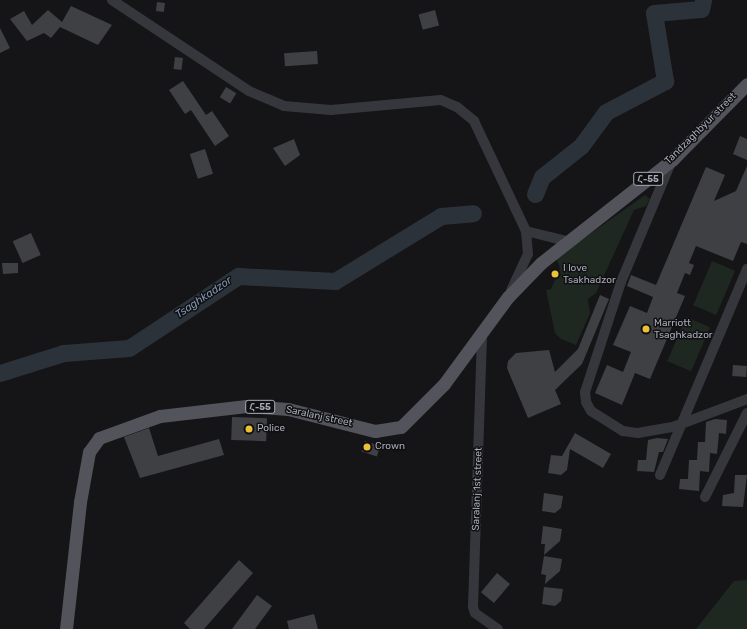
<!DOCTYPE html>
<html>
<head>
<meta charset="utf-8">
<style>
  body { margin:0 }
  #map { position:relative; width:747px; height:629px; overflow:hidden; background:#151517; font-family:Rubik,"Noto Sans Armenian",sans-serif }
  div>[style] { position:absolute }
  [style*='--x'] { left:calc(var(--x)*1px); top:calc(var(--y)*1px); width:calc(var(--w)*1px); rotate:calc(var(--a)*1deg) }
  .green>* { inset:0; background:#1f2721; transform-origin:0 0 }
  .river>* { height:17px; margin:-8.5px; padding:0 8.5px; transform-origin:8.5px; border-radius:8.5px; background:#2c323a }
  .building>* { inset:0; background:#3f4044; transform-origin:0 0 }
  .minor>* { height:10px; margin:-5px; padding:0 5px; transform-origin:5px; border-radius:5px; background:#36373c }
  .major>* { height:13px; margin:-6.5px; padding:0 6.5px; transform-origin:6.5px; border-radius:6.5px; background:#52535b }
  .dots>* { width:11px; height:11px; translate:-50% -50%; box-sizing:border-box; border:2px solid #101012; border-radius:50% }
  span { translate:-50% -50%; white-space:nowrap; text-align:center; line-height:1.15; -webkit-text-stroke:3px #101012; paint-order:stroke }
  .shield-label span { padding:1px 3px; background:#101012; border:1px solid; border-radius:3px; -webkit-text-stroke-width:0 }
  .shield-label { font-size:9px; color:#a7abb7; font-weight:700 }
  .street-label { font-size:10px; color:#a7abb7 }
  .poi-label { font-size:10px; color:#a7abb7 }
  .left { translate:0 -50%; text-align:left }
  .water-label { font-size:11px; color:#7f95b1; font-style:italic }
</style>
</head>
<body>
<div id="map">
  <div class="green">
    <i style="clip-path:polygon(645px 195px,650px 199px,646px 206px,634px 210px,596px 293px,588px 299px,590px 313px,576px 345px,561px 339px,555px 333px,546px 290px,551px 289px,560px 268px,556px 258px)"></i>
    <i style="left:712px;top:261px;width:25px;height:48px;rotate:23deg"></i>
    <i style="left:686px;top:317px;width:26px;height:48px;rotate:23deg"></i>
    <i style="clip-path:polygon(747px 580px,747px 629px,696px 629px,734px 581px)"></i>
  </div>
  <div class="river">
    <i style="--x:535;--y:194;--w:18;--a:-68"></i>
    <i style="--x:542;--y:177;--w:50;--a:-38.5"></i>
    <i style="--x:581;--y:146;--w:42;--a:-53.7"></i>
    <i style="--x:606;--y:112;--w:67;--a:-27.7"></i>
    <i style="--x:665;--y:81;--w:69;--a:-99.2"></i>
    <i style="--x:654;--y:13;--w:47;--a:-4.9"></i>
    <i style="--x:701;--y:9;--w:9;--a:-77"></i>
    <i style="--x:0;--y:373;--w:67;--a:-17.4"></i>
    <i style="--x:64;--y:353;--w:65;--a:-4.4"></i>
    <i style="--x:129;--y:348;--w:131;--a:-33.4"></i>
    <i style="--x:238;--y:276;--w:97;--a:3"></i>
    <i style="--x:335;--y:281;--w:124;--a:-31.5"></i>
    <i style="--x:441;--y:216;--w:32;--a:-5"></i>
  </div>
  <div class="building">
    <i style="left:157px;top:2px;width:8px;height:9px;rotate:7deg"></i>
    <i style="clip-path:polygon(71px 6px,112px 25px,98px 45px,60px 27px,51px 38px,44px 33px,27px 41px,10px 19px,24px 11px,32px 25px,48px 10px,62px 22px)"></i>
    <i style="left:435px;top:10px;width:16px;height:17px;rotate:75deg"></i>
    <i style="clip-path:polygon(0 28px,10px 48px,0 53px)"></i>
    <i style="left:317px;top:51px;width:13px;height:33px;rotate:86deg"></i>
    <i style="left:175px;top:57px;width:8px;height:12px;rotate:7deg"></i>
    <i style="clip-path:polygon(183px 81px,206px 115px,212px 111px,229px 136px,215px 146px,191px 110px,185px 114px,169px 90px)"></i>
    <i style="left:226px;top:87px;width:12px;height:12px;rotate:31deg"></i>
    <i style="clip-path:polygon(740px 136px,747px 139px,747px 160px,733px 154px)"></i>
    <i style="clip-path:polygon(294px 139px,300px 155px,285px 166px,273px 148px)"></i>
    <i style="left:205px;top:149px;width:26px;height:16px;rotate:72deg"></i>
    <i style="clip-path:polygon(747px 166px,747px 244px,741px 242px,733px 261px,696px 246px,689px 263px,694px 265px,690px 275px,685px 273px,677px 293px,685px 296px,650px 379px,635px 373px,622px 405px,595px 393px,607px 365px,623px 372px,631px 352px,613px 345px,630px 306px,647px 313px,653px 297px,627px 286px,631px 275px,656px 285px,706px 167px,725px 175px,714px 201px,736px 191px)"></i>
    <i style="left:31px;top:233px;width:24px;height:20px;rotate:66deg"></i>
    <i style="clip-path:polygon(2px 263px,18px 263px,18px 273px,3px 274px)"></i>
    <i style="clip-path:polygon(600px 295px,609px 299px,582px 364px,555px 390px,561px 404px,528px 418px,507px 368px,508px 361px,516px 353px,549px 350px,555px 372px,578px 349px)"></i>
    <i style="left:733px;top:365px;width:14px;height:11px;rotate:4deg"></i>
    <i style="left:232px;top:417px;width:35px;height:23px;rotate:2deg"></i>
    <i style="clip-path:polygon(715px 419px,727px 420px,726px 434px,719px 433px,717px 454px,710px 453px,709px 472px,700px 471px,699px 491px,679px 489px,680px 479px,688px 479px,689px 460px,697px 460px,698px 442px,705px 442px,706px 422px)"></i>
    <i style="clip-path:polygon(149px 428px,158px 456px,219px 439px,224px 455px,140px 478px,124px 437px)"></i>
    <i style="clip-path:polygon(575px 433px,611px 454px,603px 468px,570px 449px,567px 470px,561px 475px,548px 473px,551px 455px,562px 456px)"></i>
    <i style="clip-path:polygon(657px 438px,668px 439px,663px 452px,659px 452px,654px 472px,637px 471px,638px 460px,646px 460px,648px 440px)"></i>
    <i style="left:365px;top:441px;width:16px;height:11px;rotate:18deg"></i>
    <i style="clip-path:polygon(735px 475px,747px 475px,743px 507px,722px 506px,723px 495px,734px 493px)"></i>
    <i style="clip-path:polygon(544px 493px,563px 496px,561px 508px,555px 513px,542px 511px)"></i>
    <i style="clip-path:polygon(543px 526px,562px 529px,560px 541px,544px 555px,545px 544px,541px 544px)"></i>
    <i style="clip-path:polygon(544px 556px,562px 559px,560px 571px,545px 584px,546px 575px,541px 574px)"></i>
    <i style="clip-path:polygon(239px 560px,253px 573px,204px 629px,190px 629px,184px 623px)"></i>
    <i style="left:497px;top:573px;width:17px;height:25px;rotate:40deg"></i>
    <i style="clip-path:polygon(544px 587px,563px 589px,561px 601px,555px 606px,542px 604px)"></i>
    <i style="clip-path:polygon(257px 595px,272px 606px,255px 629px,232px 629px)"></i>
    <i style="clip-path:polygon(314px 614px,318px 629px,289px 629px,287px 621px)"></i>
  </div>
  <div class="minor">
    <i style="--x:112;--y:0;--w:164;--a:33.6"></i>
    <i style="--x:249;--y:91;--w:38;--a:23"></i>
    <i style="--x:284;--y:106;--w:47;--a:4.9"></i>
    <i style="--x:331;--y:110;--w:110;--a:-5.2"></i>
    <i style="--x:441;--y:100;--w:17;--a:24"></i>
    <i style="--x:457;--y:107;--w:22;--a:39"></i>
    <i style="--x:474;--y:121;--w:122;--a:64.7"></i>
    <i style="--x:526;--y:231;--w:23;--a:85"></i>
    <i style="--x:528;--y:254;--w:40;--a:115"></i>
    <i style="--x:672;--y:160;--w:132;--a:112.7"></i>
    <i style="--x:621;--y:282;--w:116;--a:108.1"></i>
    <i style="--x:585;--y:392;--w:10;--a:84"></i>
    <i style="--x:586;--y:402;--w:10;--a:61"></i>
    <i style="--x:591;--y:411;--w:38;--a:32"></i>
    <i style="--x:623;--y:431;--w:15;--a:8"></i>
    <i style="--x:638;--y:433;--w:36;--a:-10"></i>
    <i style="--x:673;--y:427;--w:79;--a:-20.7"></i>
    <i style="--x:526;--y:231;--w:41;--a:14"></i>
    <i style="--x:482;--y:336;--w:271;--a:91.9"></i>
    <i style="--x:473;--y:607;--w:6;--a:72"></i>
    <i style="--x:475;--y:613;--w:28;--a:35"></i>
    <i style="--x:660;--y:475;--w:224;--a:-67.1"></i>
    <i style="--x:705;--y:497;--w:94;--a:-63.4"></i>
  </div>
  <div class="major">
    <i style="--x:66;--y:629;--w:128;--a:-83.7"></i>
    <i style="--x:80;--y:502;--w:51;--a:-79.8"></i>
    <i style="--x:89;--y:452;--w:17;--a:-54"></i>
    <i style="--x:99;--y:438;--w:65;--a:-19.8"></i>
    <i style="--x:160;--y:416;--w:87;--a:-6.6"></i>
    <i style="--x:246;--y:406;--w:42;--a:4.1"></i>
    <i style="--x:288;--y:409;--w:90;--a:14.2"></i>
    <i style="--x:375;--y:431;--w:26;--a:-9"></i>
    <i style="--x:401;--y:427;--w:61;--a:-45"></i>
    <i style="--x:444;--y:384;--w:108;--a:-53.7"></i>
    <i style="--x:508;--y:297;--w:47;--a:-45.9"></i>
    <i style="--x:541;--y:263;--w:168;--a:-38.2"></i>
    <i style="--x:673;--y:159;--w:105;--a:-45.4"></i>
  </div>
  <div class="dots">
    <i style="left:555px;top:274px;background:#ecc138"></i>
    <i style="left:646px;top:329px;background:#ecc138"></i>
    <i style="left:249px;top:429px;background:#ecc138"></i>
    <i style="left:367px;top:447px;background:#ecc138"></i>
  </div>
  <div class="shield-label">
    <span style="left:648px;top:179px">Հ-55</span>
    <span style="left:260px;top:407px">Հ-55</span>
  </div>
  <div class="street-label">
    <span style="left:701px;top:129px;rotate:-45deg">Tandzaghbyur street</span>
    <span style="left:319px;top:417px;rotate:12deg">Saralanj street</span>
    <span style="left:478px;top:489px;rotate:-88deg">Saralanj 1st street</span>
  </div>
  <div class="poi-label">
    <span class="left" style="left:563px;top:274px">I love<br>Tsakhadzor</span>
    <span class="left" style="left:654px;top:329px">Marriott<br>Tsaghkadzor</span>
    <span class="left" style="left:257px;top:429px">Police</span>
    <span class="left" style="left:375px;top:447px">Crown</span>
  </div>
  <div class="water-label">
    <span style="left:204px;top:298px;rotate:-34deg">Tsaghkadzor</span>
  </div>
</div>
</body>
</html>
